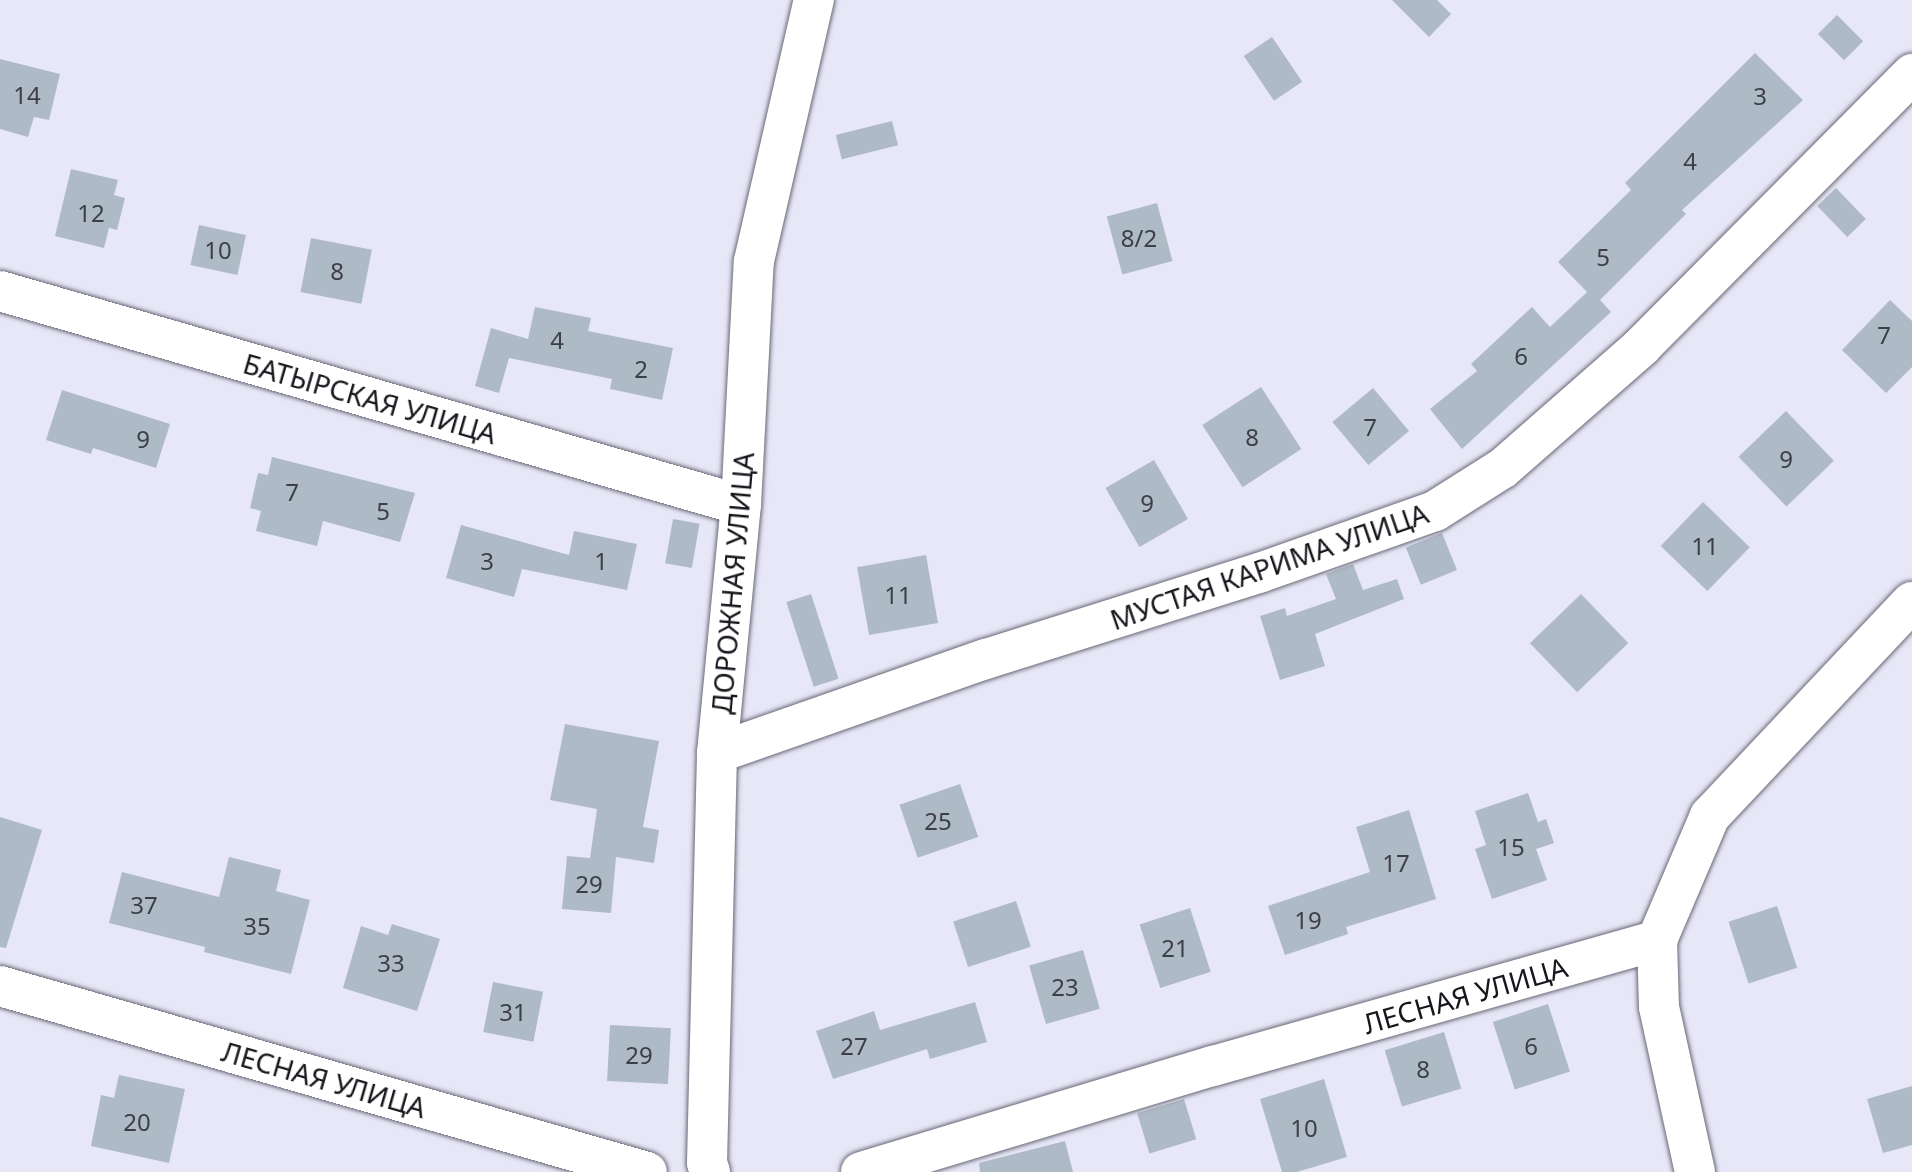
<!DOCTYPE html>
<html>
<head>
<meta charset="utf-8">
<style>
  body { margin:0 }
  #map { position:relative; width:1912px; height:1172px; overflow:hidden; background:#e7e7f7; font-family:"Noto Sans",sans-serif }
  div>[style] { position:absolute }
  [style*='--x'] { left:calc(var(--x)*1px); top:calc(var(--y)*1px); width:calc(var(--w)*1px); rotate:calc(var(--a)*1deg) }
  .building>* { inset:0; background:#afbac7; transform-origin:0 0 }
  .roads { filter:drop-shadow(0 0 2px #686876) drop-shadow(0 0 2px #686876) }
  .minor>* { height:40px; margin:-20px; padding:0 20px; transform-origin:20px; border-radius:20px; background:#fff }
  span { translate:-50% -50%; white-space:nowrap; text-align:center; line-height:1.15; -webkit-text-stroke:6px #fff; paint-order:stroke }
  .number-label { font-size:24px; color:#3c3f47 }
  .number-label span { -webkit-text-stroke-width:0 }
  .street-label { font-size:28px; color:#16161c }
</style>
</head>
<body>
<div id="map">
  <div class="building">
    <i style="clip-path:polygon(1392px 0,1437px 0,1451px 14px,1429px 37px)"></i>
    <i style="left:1837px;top:15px;width:37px;height:27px;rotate:45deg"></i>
    <i style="left:1272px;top:37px;width:54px;height:34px;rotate:56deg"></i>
    <i style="clip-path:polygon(1755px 53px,1803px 100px,1682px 210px,1686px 214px,1600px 300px,1611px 312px,1462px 449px,1430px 409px,1477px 371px,1471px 364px,1532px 307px,1550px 327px,1587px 292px,1558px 262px,1631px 190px,1625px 183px)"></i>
    <i style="clip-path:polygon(0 59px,60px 74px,49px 120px,34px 117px,28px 137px,0 129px)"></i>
    <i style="left:892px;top:121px;width:25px;height:58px;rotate:76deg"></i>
    <i style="clip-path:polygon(71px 169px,118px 180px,114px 195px,125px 198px,117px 230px,109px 228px,104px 248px,55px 236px)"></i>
    <i style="left:1836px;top:188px;width:43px;height:26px;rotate:46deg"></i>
    <i style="left:1157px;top:203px;width:60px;height:52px;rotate:75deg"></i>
    <i style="left:199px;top:225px;width:48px;height:41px;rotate:12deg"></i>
    <i style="left:311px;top:238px;width:62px;height:55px;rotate:11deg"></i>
    <i style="clip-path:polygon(1890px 300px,1912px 321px,1912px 367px,1886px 393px,1842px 350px)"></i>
    <i style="clip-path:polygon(535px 307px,591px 318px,588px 331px,673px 348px,662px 400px,610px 389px,612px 379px,509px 358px,499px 393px,475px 386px,491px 328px,528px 339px)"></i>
    <i style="left:1261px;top:387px;width:74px;height:70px;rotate:57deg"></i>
    <i style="left:1373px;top:388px;width:56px;height:53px;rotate:50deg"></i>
    <i style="clip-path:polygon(62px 390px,170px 424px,156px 468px,93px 448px,91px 454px,46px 440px)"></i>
    <i style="left:1786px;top:411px;width:69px;height:66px;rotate:46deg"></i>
    <i style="clip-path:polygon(272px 457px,415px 493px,400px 542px,323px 521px,317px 546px,256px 531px,261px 511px,250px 508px,258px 473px,268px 475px)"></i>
    <i style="left:1154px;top:460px;width:68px;height:56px;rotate:60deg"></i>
    <i style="left:1703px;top:502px;width:65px;height:61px;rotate:44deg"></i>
    <i style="left:673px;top:519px;width:27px;height:45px;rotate:10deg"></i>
    <i style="clip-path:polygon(461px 525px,569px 555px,574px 531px,637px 544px,627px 590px,522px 569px,514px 597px,446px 578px)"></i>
    <i style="left:1442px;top:533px;width:40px;height:39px;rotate:68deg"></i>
    <i style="left:926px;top:555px;width:69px;height:70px;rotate:80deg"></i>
    <i style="clip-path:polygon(1353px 564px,1363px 590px,1397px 579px,1404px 599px,1315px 634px,1325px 666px,1280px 680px,1260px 616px,1285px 608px,1287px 616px,1336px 599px,1326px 574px)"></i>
    <i style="left:811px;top:594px;width:89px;height:26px;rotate:72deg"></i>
    <i style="left:1581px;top:594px;width:68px;height:71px;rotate:46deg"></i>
    <i style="clip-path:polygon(565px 724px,659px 741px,643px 827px,659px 830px,654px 863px,616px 857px,611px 913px,562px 909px,567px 856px,590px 858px,597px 809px,550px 800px)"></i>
    <i style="left:960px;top:784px;width:56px;height:64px;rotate:71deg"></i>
    <i style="clip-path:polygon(1528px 793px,1538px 822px,1546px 819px,1554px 843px,1536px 849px,1547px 880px,1492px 899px,1475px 849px,1486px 845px,1475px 811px)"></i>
    <i style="clip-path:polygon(1409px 810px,1436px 899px,1346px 927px,1348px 934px,1285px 955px,1268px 906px,1370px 872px,1356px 827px)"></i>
    <i style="clip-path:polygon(0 817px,42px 830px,6px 948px,0 947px)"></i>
    <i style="clip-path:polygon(229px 857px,281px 870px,276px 891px,310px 900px,291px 974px,204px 952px,205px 947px,109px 923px,122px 872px,219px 897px)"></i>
    <i style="left:1016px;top:901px;width:48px;height:66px;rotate:72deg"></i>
    <i style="left:1777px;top:906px;width:65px;height:51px;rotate:72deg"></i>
    <i style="left:1190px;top:908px;width:67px;height:53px;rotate:72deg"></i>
    <i style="clip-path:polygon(392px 924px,440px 939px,417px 1011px,343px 988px,361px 926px,388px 935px)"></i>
    <i style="left:1083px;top:950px;width:61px;height:56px;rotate:74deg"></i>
    <i style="left:493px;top:982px;width:51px;height:51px;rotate:11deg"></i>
    <i style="clip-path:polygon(975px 1002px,987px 1042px,930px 1059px,927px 1049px,833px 1079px,816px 1031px,874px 1011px,880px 1030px)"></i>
    <i style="left:1548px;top:1004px;width:71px;height:58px;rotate:72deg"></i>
    <i style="left:610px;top:1025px;width:61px;height:56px;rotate:3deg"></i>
    <i style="left:1444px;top:1032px;width:59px;height:62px;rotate:73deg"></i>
    <i style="clip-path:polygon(119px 1075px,185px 1089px,169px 1163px,91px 1146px,101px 1095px,114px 1098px)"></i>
    <i style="clip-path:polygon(1324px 1079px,1347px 1157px,1297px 1172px,1282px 1172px,1260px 1099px)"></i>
    <i style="clip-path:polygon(1912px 1086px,1912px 1145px,1883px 1153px,1867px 1099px)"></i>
    <i style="left:1184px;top:1099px;width:42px;height:49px;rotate:73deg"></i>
    <i style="clip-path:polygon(1065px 1141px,1073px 1172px,980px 1172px,979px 1163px)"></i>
  </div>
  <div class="roads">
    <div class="minor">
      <i style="--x:0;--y:291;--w:771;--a:16.11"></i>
      <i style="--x:717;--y:753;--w:285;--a:-19.3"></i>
      <i style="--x:986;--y:659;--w:286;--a:-17.5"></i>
      <i style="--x:1259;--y:573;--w:187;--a:-19.4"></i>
      <i style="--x:1435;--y:511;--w:80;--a:-32.3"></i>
      <i style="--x:1503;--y:468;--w:184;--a:-41.2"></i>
      <i style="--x:1641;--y:347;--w:385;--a:-45.2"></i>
      <i style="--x:1657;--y:940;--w:67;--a:88.3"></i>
      <i style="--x:1659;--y:1007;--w:169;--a:77.7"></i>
      <i style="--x:0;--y:986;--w:673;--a:16.04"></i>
      <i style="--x:710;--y:1172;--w:9;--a:-108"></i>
      <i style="--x:707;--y:1163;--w:410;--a:-88.6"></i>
      <i style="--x:717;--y:753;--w:249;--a:-84.5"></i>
      <i style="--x:741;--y:505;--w:244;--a:-87"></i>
      <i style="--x:754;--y:261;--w:268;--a:-77.1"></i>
      <i style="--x:861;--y:1172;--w:368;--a:-16.8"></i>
      <i style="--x:1213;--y:1066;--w:462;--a:-15.8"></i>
      <i style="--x:1657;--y:940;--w:135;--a:-66.9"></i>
      <i style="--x:1710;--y:816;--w:294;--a:-46.7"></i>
    </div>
  </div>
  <div class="number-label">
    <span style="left:27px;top:95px">14</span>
    <span style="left:1760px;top:96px">3</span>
    <span style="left:1690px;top:161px">4</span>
    <span style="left:91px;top:213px">12</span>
    <span style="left:1139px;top:238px">8/2</span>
    <span style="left:218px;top:250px">10</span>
    <span style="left:1603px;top:257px">5</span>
    <span style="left:337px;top:271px">8</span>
    <span style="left:1884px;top:335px">7</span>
    <span style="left:557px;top:340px">4</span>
    <span style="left:1521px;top:356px">6</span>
    <span style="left:641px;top:369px">2</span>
    <span style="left:1370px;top:427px">7</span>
    <span style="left:1252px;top:437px">8</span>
    <span style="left:143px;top:439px">9</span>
    <span style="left:1786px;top:459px">9</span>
    <span style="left:292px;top:492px">7</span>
    <span style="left:1147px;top:503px">9</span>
    <span style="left:383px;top:511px">5</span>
    <span style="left:1705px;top:546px">11</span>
    <span style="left:487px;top:561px">3</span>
    <span style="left:601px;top:561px">1</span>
    <span style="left:898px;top:595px">11</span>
    <span style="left:938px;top:821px">25</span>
    <span style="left:1511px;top:847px">15</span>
    <span style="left:1396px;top:863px">17</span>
    <span style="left:589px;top:884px">29</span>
    <span style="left:144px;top:905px">37</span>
    <span style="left:1308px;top:920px">19</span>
    <span style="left:257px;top:926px">35</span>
    <span style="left:1175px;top:948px">21</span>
    <span style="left:391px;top:963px">33</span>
    <span style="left:1065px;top:987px">23</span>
    <span style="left:513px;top:1012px">31</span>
    <span style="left:854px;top:1046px">27</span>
    <span style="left:1531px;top:1046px">6</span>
    <span style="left:639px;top:1055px">29</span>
    <span style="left:1423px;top:1069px">8</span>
    <span style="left:137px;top:1122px">20</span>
    <span style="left:1304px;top:1128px">10</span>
  </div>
  <div class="street-label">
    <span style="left:370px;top:398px;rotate:16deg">БАТЫРСКАЯ УЛИЦА</span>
    <span style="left:1269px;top:566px;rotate:-19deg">МУСТАЯ КАРИМА УЛИЦА</span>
    <span style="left:732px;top:583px;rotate:-85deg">ДОРОЖНАЯ УЛИЦА</span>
    <span style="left:1465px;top:995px;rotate:-16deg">ЛЕСНАЯ УЛИЦА</span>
    <span style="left:324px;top:1079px;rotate:16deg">ЛЕСНАЯ УЛИЦА</span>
  </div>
</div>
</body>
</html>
